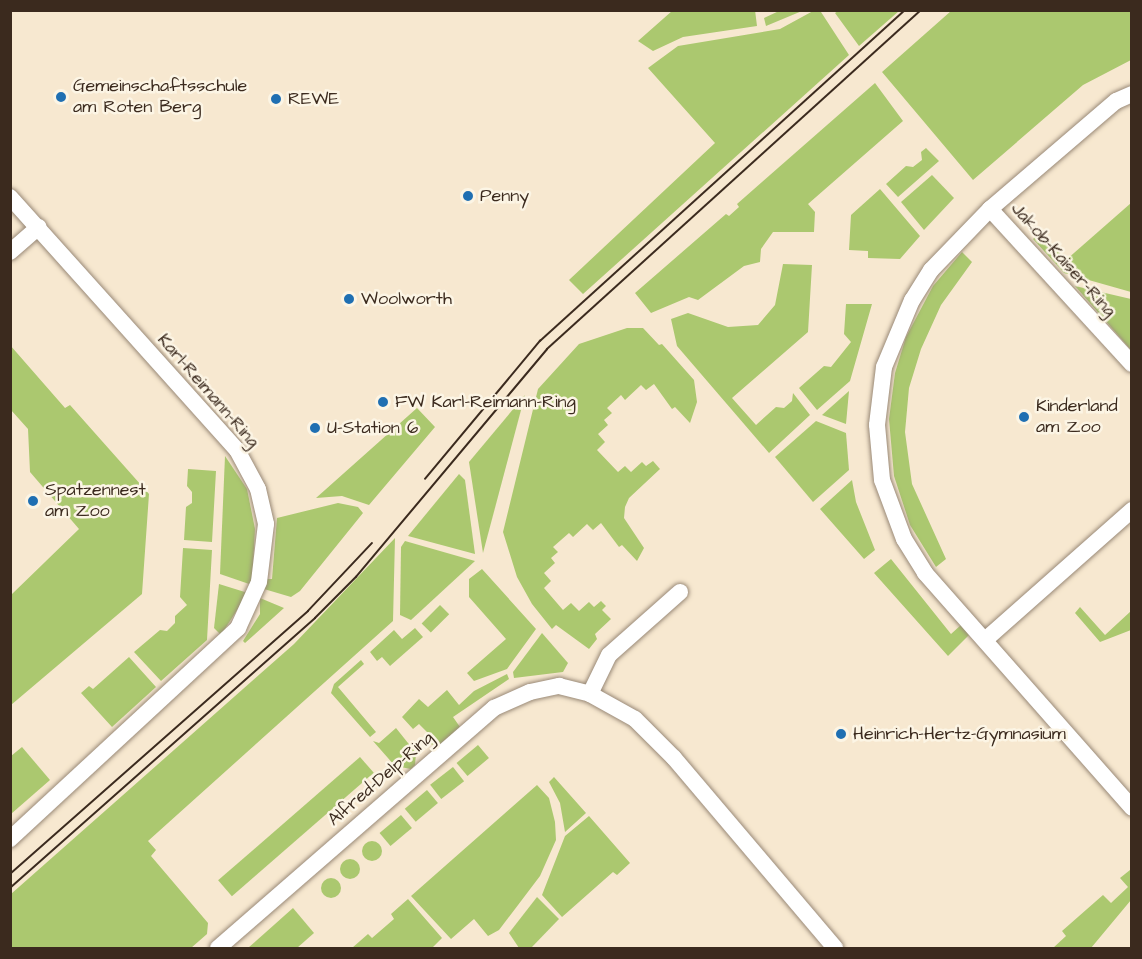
<!DOCTYPE html>
<html>
<head>
<meta charset="utf-8">
<style>
  body { margin:0 }
  #map { position:relative; width:1142px; height:959px; overflow:hidden; background:#f7e8d0; font-family:"Architects Daughter",sans-serif }
  div>[style] { position:absolute }
  [style*='--x'] { left:calc(var(--x)*1px); top:calc(var(--y)*1px); width:calc(var(--w)*1px); rotate:calc(var(--a)*1deg) }
  .green>* { inset:0; background:#abc86f; transform-origin:0 0 }
  .round { border-radius:50% }
  .roads { filter:drop-shadow(0 0 2px #998977) drop-shadow(0 0 2px #998977) }
  .street>* { height:16px; margin:-8px; padding:0 8px; transform-origin:8px; border-radius:8px; background:#fff }
  .tram>* { height:1.5px; margin:-0.75px; padding:0 0.75px; transform-origin:0.75px; border-radius:0.75px; background:#3b2a1e }
  .dots>* { width:16px; height:16px; translate:-50% -50%; box-sizing:border-box; border:3px solid #fcf5e5; border-radius:50% }
  span { translate:-50% -50%; white-space:nowrap; text-align:center; line-height:1.15; -webkit-text-stroke:5px #fcf5e5; paint-order:stroke }
  .poi-label { font-size:18px; color:#3b2a1e }
  .left { translate:0 -50%; text-align:left }
  .street-label { font-size:18px; color:#3b2a1e }
  .frame { position:absolute; inset:0; border:12px solid #3b2a1e; pointer-events:none }
</style>
</head>
<body>
<div id="map">
  <div class="green">
    <i style="clip-path:polygon(755px 10px,757px 26px,683px 37px,653px 51px,638px 41px,672px 11px)"></i>
    <i style="clip-path:polygon(779px 11px,779px 10px,802px 11px,766px 26px,764px 18px)"></i>
    <i style="clip-path:polygon(813px 11px,821px 12px,849px 55px,583px 294px,569px 280px,715px 143px,648px 68px,678px 46px,780px 29px)"></i>
    <i style="clip-path:polygon(838px 11px,838px 10px,899px 11px,859px 46px,835px 13px)"></i>
    <i style="clip-path:polygon(951px 11px,1131px 11px,1131px 60px,1083px 85px,973px 180px,882px 72px)"></i>
    <i style="clip-path:polygon(875px 83px,903px 121px,808px 204px,815px 212px,814px 232px,773px 232px,761px 249px,760px 262px,744px 266px,698px 300px,689px 297px,651px 313px,635px 293px,726px 214px,729px 216px,739px 207px,737px 204px)"></i>
    <i style="clip-path:polygon(926px 148px,939px 161px,898px 197px,886px 184px,906px 166px,913px 167px,922px 160px,921px 152px)"></i>
    <i style="clip-path:polygon(932px 175px,954px 198px,924px 230px,901px 202px)"></i>
    <i style="clip-path:polygon(880px 189px,920px 236px,900px 259px,868px 258px,868px 251px,849px 250px,851px 215px)"></i>
    <i style="clip-path:polygon(1131px 203px,1131px 292px,1064px 273px,1033px 239px,1041px 232px,1066px 260px)"></i>
    <i style="clip-path:polygon(962px 252px,972px 262px,941px 305px,921px 349px,909px 388px,905px 432px,912px 484px,946px 559px,936px 567px,910px 525px,894px 476px,889px 419px,895px 373px,906px 337px,933px 286px)"></i>
    <i style="clip-path:polygon(783px 264px,812px 265px,808px 332px,732px 398px,756px 425px,776px 407px,784px 408px,792px 401px,793px 393px,810px 415px,769px 453px,677px 346px,671px 319px,688px 313px,728px 327px,758px 325px,775px 305px)"></i>
    <i style="clip-path:polygon(1075px 286px,1131px 299px,1131px 350px)"></i>
    <i style="clip-path:polygon(846px 304px,872px 304px,850px 381px,817px 410px,799px 388px,824px 366px,831px 367px,851px 342px,844px 334px)"></i>
    <i style="clip-path:polygon(627px 328px,643px 328px,659px 345px,662px 344px,694px 380px,697px 402px,690px 423px,675px 407px,672px 409px,654px 384px,646px 390px,641px 385px,625px 400px,621px 395px,607px 408px,612px 413px,604px 420px,608px 425px,598px 434px,605px 442px,597px 450px,618px 472px,625px 466px,631px 472px,642px 462px,646px 466px,653px 461px,660px 469px,629px 498px,625px 507px,624px 518px,644px 548px,637px 561px,622px 545px,619px 547px,601px 523px,593px 530px,587px 524px,573px 537px,569px 533px,553px 547px,558px 552px,551px 558px,555px 563px,544px 573px,551px 581px,544px 588px,563px 610px,571px 603px,579px 611px,589px 602px,594px 607px,601px 601px,606px 606px,602px 610px,611px 619px,595px 634px,597px 639px,589px 649px,556px 625px,552px 629px,532px 604px,517px 577px,503px 532px,538px 389px,579px 344px)"></i>
    <i style="clip-path:polygon(10px 345px,65px 408px,70px 405px,149px 494px,142px 594px,11px 705px,11px 595px,79px 529px,30px 472px,28px 429px,11px 410px)"></i>
    <i style="clip-path:polygon(849px 391px,846px 424px,822px 415px)"></i>
    <i style="clip-path:polygon(525px 395px,483px 553px,469px 462px)"></i>
    <i style="clip-path:polygon(417px 408px,435px 427px,369px 505px,342px 496px,316px 498px)"></i>
    <i style="clip-path:polygon(816px 421px,846px 433px,849px 470px,813px 502px,775px 457px)"></i>
    <i style="clip-path:polygon(225px 456px,247px 489px,255px 529px,252px 585px,220px 574px)"></i>
    <i style="clip-path:polygon(188px 469px,216px 471px,212px 542px,184px 540px,186px 507px,192px 503px,192px 492px,187px 486px)"></i>
    <i style="clip-path:polygon(459px 474px,465px 480px,475px 554px,408px 536px)"></i>
    <i style="clip-path:polygon(852px 480px,856px 502px,875px 550px,864px 559px,820px 509px)"></i>
    <i style="clip-path:polygon(338px 503px,358px 507px,363px 513px,300px 591px,291px 597px,264px 589px,266px 579px,272px 579px,277px 518px)"></i>
    <i style="clip-path:polygon(395px 538px,393px 621px,148px 841px,156px 850px,151px 856px,208px 923px,207px 934px,191px 948px,11px 948px,11px 894px,294px 644px)"></i>
    <i style="clip-path:polygon(405px 541px,475px 561px,411px 620px,400px 615px,401px 547px)"></i>
    <i style="clip-path:polygon(183px 548px,212px 550px,207px 640px,161px 681px,134px 652px,160px 630px,167px 631px,175px 623px,175px 616px,187px 605px,180px 597px)"></i>
    <i style="clip-path:polygon(891px 559px,951px 634px,961px 625px,969px 635px,948px 656px,874px 573px)"></i>
    <i style="clip-path:polygon(482px 569px,536px 629px,507px 669px,474px 681px,467px 673px,506px 639px,469px 597px,469px 579px)"></i>
    <i style="clip-path:polygon(219px 584px,248px 593px,221px 635px,214px 628px)"></i>
    <i style="clip-path:polygon(260px 598px,284px 608px,245px 643px,243px 641px,260px 614px)"></i>
    <i style="left:440px;top:605px;width:13px;height:26px;rotate:45deg"></i>
    <i style="clip-path:polygon(1080px 607px,1105px 635px,1131px 611px,1131px 630px,1100px 642px,1075px 613px)"></i>
    <i style="clip-path:polygon(415px 628px,423px 637px,390px 666px,382px 657px,377px 661px,370px 652px,394px 630px,402px 639px)"></i>
    <i style="clip-path:polygon(542px 633px,568px 663px,563px 672px,514px 678px,513px 672px)"></i>
    <i style="clip-path:polygon(129px 657px,156px 687px,112px 727px,81px 693px,89px 686px,93px 689px)"></i>
    <i style="clip-path:polygon(361px 660px,364px 664px,338px 687px,376px 732px,370px 737px,331px 693px,334px 684px)"></i>
    <i style="clip-path:polygon(507px 674px,509px 679px,453px 717px,460px 727px,439px 745px,426px 744px,432px 737px,419px 724px,413px 729px,402px 717px,419px 699px,428px 707px,447px 690px,459px 705px,474px 691px)"></i>
    <i style="clip-path:polygon(396px 728px,416px 753px,415px 765px,411px 769px,395px 766px,373px 741px,379px 743px)"></i>
    <i style="left:478px;top:745px;width:17px;height:28px;rotate:50deg"></i>
    <i style="clip-path:polygon(22px 747px,50px 780px,11px 814px,11px 756px)"></i>
    <i style="left:360px;top:757px;width:21px;height:188px;rotate:49deg"></i>
    <i style="left:453px;top:767px;width:18px;height:29px;rotate:52deg"></i>
    <i style="clip-path:polygon(554px 777px,586px 813px,565px 832px,560px 803px,549px 782px)"></i>
    <i style="clip-path:polygon(537px 785px,549px 798px,555px 822px,556px 840px,540px 876px,499px 930px,488px 936px,474px 919px,451px 939px,411px 896px)"></i>
    <i style="left:427px;top:790px;width:17px;height:29px;rotate:50deg"></i>
    <i style="left:401px;top:815px;width:17px;height:28px;rotate:50deg"></i>
    <i style="clip-path:polygon(589px 816px,630px 863px,617px 875px,613px 872px,562px 917px,542px 895px,565px 836px)"></i>
    <i class="round" style="left:362px;top:841px;width:20px;height:20px"></i>
    <i class="round" style="left:340px;top:859px;width:20px;height:20px"></i>
    <i style="clip-path:polygon(1130px 870px,1131px 900px,1091px 948px,1053px 948px,1066px 936px,1062px 931px,1103px 895px,1111px 903px,1128px 887px,1120px 878px)"></i>
    <i class="round" style="left:321px;top:878px;width:20px;height:20px"></i>
    <i style="clip-path:polygon(537px 897px,559px 919px,531px 948px,519px 948px,509px 933px)"></i>
    <i style="clip-path:polygon(408px 899px,442px 938px,432px 948px,352px 948px,368px 934px,372px 938px,394px 919px,391px 914px)"></i>
    <i style="clip-path:polygon(293px 908px,314px 933px,297px 948px,248px 948px)"></i>
  </div>
  <div class="roads">
    <div class="street">
      <i style="--x:1132;--y:94;--w:17;--a:156"></i>
      <i style="--x:1116;--y:101;--w:166;--a:139.4"></i>
      <i style="--x:990;--y:209;--w:85;--a:134"></i>
      <i style="--x:931;--y:270;--w:36;--a:122"></i>
      <i style="--x:912;--y:300;--w:73;--a:112.7"></i>
      <i style="--x:884;--y:367;--w:58;--a:96.9"></i>
      <i style="--x:877;--y:425;--w:55;--a:84.8"></i>
      <i style="--x:882;--y:480;--w:63;--a:69.6"></i>
      <i style="--x:904;--y:539;--w:40;--a:58"></i>
      <i style="--x:925;--y:573;--w:313;--a:48.6"></i>
      <i style="--x:10;--y:197;--w:340;--a:48.1"></i>
      <i style="--x:237;--y:450;--w:44;--a:61.7"></i>
      <i style="--x:258;--y:489;--w:36;--a:77"></i>
      <i style="--x:266;--y:524;--w:58;--a:96.9"></i>
      <i style="--x:259;--y:582;--w:51;--a:114.5"></i>
      <i style="--x:238;--y:628;--w:311;--a:137.2"></i>
      <i style="--x:990;--y:209;--w:210;--a:47.5"></i>
      <i style="--x:10;--y:252;--w:38;--a:-41"></i>
      <i style="--x:985;--y:640;--w:196;--a:-41.5"></i>
      <i style="--x:590;--y:694;--w:43;--a:-64"></i>
      <i style="--x:609;--y:655;--w:95;--a:-41.6"></i>
      <i style="--x:218;--y:948;--w:366;--a:-41"></i>
      <i style="--x:494;--y:708;--w:39;--a:-24"></i>
      <i style="--x:530;--y:692;--w:30;--a:-12"></i>
      <i style="--x:559;--y:686;--w:32;--a:14"></i>
      <i style="--x:590;--y:694;--w:51;--a:29.1"></i>
      <i style="--x:635;--y:719;--w:55;--a:45"></i>
      <i style="--x:674;--y:758;--w:249;--a:49.7"></i>
    </div>
  </div>
  <div class="tram">
    <i style="--x:425;--y:479;--w:180;--a:-50.2"></i>
    <i style="--x:540;--y:341;--w:493;--a:-42.2"></i>
    <i style="--x:10;--y:874;--w:397;--a:-41.4"></i>
    <i style="--x:308;--y:611;--w:93;--a:-46.7"></i>
    <i style="--x:10;--y:888;--w:407;--a:-41.5"></i>
    <i style="--x:315;--y:618;--w:58;--a:-45"></i>
    <i style="--x:356;--y:577;--w:297;--a:-50"></i>
    <i style="--x:547;--y:349;--w:505;--a:-42.19"></i>
  </div>
  <div class="dots">
    <i style="left:61px;top:97px;background:#1f6fb2"></i>
    <i style="left:276px;top:99px;background:#1f6fb2"></i>
    <i style="left:468px;top:196px;background:#1f6fb2"></i>
    <i style="left:349px;top:299px;background:#1f6fb2"></i>
    <i style="left:383px;top:402px;background:#1f6fb2"></i>
    <i style="left:1024px;top:417px;background:#1f6fb2"></i>
    <i style="left:315px;top:428px;background:#1f6fb2"></i>
    <i style="left:33px;top:501px;background:#1f6fb2"></i>
    <i style="left:841px;top:734px;background:#1f6fb2"></i>
  </div>
  <div class="poi-label">
    <span class="left" style="left:73px;top:97px">Gemeinschaftsschule<br>am Roten Berg</span>
    <span class="left" style="left:288px;top:99px">REWE</span>
    <span class="left" style="left:480px;top:196px">Penny</span>
    <span class="left" style="left:361px;top:299px">Woolworth</span>
    <span class="left" style="left:395px;top:402px">FW Karl-Reimann-Ring</span>
    <span class="left" style="left:1036px;top:417px">Kinderland<br>am Zoo</span>
    <span class="left" style="left:327px;top:428px">U-Station 6</span>
    <span class="left" style="left:45px;top:501px">Spatzennest<br>am Zoo</span>
    <span class="left" style="left:853px;top:734px">Heinrich-Hertz-Gymnasium</span>
  </div>
  <div class="street-label">
    <span style="left:1063px;top:260px;rotate:48deg">Jakob-Kaiser-Ring</span>
    <span style="left:208px;top:391px;rotate:49deg">Karl-Reimann-Ring</span>
    <span style="left:381px;top:779px;rotate:-41deg">Alfred-Delp-Ring</span>
  </div>
  <div class="frame"></div>
</div>
</body>
</html>
